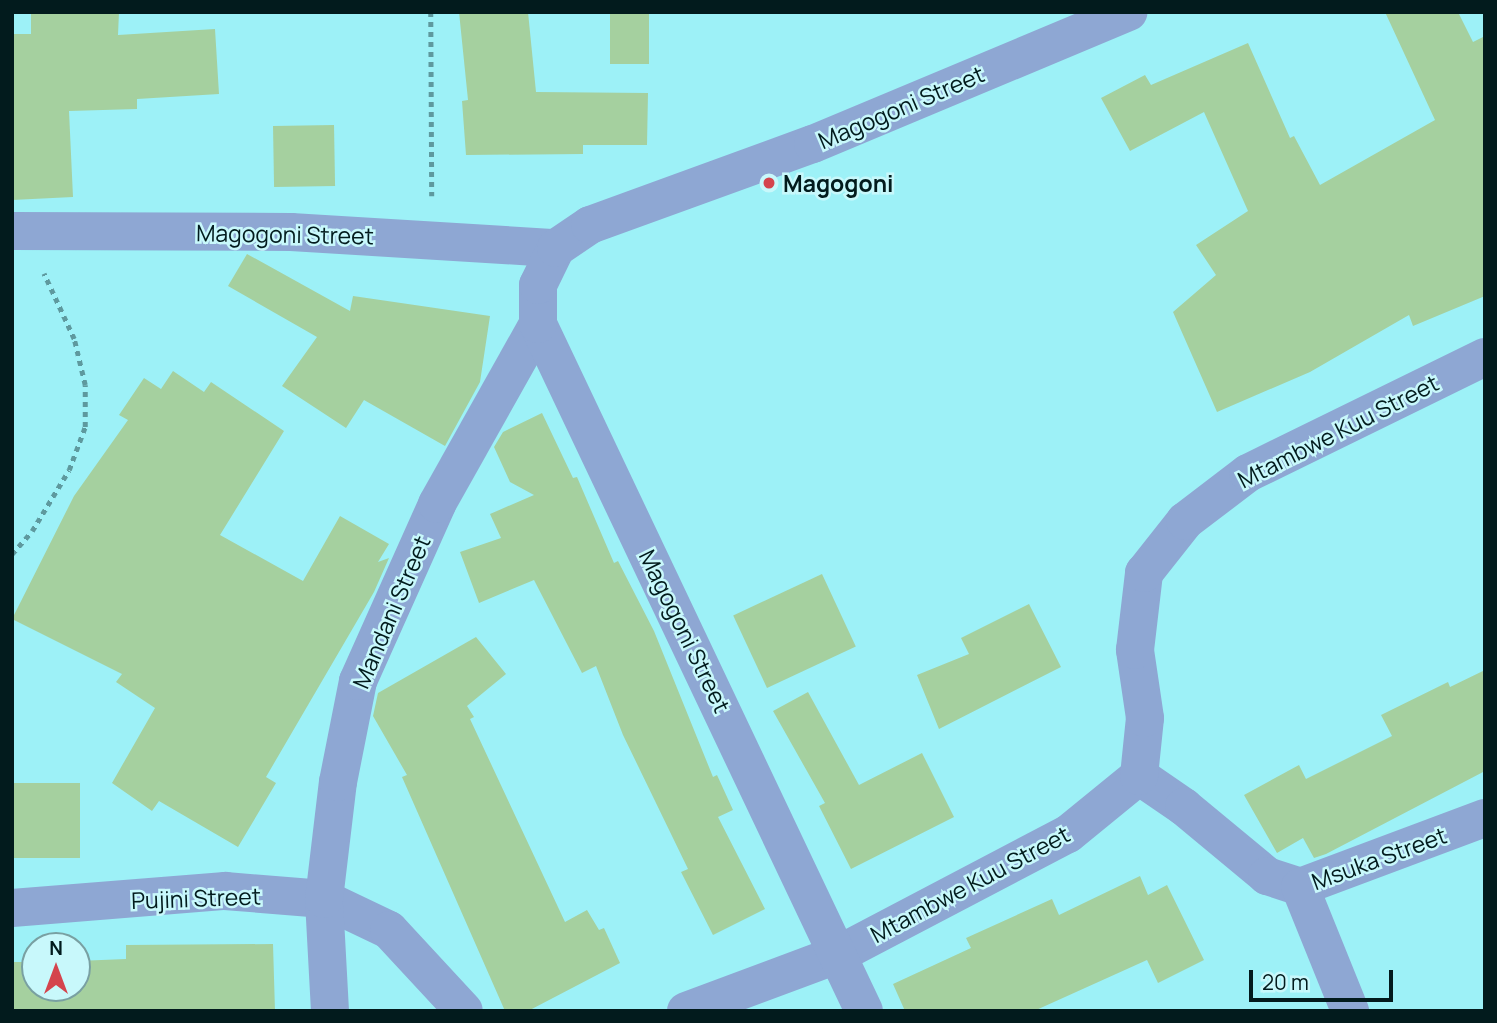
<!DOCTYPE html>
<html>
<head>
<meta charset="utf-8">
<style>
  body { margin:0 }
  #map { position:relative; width:1497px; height:1023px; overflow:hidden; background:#9df1f7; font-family:Manrope,sans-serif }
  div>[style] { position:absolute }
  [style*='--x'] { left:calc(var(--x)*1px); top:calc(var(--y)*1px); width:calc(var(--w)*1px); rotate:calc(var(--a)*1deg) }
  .building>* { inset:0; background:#a5d09f; transform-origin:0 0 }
  .path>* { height:4.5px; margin-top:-2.25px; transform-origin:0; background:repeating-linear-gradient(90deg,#5e999e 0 5px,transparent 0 10px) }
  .minor>* { height:38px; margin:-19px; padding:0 19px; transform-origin:19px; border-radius:19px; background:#8ea7d3 }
  .dots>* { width:19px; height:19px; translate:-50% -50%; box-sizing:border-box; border:4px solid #c8f8fb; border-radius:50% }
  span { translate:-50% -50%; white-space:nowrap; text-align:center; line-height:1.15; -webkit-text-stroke:5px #c8f8fb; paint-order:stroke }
  .street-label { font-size:23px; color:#021b1d }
  .poi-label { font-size:23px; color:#021b1d; font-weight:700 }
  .left { translate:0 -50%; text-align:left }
  .frame { position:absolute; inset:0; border:14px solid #021b1d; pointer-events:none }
  .north { position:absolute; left:21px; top:932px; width:70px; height:70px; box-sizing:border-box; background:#c8f8fb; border:2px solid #79a0a2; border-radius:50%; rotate:0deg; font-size:19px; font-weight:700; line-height:28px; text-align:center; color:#021b1d }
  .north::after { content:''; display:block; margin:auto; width:24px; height:32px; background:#d4444d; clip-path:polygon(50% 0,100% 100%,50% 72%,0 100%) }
  .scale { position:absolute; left:1249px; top:970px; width:144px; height:32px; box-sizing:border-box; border:4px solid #021b1d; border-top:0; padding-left:9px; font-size:21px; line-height:24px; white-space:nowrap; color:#021b1d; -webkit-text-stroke:5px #c8f8fb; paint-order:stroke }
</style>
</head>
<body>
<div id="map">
  <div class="building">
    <i style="clip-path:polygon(31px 12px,119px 12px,118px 35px,215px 29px,219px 94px,137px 99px,137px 109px,69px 111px,73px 197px,12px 200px,12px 34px,31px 34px)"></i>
    <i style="clip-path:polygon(459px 12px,528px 12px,536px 92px,648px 93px,647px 145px,583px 145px,583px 154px,466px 155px,462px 101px,468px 100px)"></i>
    <i style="left:610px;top:12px;width:39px;height:52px"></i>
    <i style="clip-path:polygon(1385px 12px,1458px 12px,1473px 42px,1485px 36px,1485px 296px,1413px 326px,1409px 315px,1310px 372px,1217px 412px,1173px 312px,1216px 275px,1196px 245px,1248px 211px,1204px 112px,1130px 151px,1101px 98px,1145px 75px,1151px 85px,1248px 43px,1290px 138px,1294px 136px,1320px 185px,1435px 120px)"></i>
    <i style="left:334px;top:125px;width:61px;height:61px;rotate:89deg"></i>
    <i style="clip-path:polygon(247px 254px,350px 311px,353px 296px,490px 316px,480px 382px,445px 446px,364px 400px,346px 428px,282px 386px,317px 337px,228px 286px)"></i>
    <i style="clip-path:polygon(173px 371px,204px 392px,211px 382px,284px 431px,220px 535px,303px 581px,340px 516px,389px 544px,378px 562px,389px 558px,374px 592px,266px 777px,276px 783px,238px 847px,159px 801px,152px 811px,112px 783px,155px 708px,116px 682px,122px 674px,12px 619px,74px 496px,128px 420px,119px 415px,144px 378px,161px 389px)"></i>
    <i style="clip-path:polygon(542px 413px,573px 478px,577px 477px,614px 563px,618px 561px,654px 631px,713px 777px,717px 775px,733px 810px,718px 817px,765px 909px,713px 935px,681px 872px,688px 869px,623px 735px,596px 666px,582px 673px,534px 580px,479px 603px,460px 552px,501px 538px,490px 514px,534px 495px,510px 482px,494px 447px,503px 432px)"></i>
    <i style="left:822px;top:574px;width:80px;height:98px;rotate:65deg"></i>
    <i style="clip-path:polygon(1029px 604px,1061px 667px,939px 729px,917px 675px,969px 654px,961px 638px)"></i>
    <i style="clip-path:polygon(476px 637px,506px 674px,467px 706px,474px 717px,470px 719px,565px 922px,587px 910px,599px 930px,604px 928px,620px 963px,528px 1011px,505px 1011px,402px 777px,407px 775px,373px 716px,378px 693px)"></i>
    <i style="clip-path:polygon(1485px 670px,1485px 771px,1326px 854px,1314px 858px,1303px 838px,1277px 853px,1244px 795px,1299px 765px,1306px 779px,1392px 736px,1381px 715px,1448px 682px,1450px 687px)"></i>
    <i style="clip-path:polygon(808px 692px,859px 785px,922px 753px,954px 817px,851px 869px,819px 806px,825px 803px,773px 711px)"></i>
    <i style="left:12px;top:783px;width:68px;height:75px"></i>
    <i style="clip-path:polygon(1140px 876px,1148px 895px,1167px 885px,1204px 960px,1158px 983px,1147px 960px,1034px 1011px,905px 1011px,893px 984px,971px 948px,966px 938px,1052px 899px,1059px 915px)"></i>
    <i style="clip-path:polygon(273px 944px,275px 1011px,12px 1011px,12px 962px,35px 962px,35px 988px,77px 988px,77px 961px,126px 959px,126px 945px)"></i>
  </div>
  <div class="path">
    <i style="--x:431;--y:12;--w:184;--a:89.7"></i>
    <i style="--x:12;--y:554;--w:30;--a:-49"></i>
    <i style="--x:32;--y:531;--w:71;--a:-58.8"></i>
    <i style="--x:69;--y:470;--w:46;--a:-69.6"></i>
    <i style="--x:85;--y:427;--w:42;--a:-90"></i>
    <i style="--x:85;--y:385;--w:47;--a:-103.4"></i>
    <i style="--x:74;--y:339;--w:72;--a:-114.8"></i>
  </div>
  <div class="minor">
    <i style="--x:12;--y:231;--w:279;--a:0.2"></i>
    <i style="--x:291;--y:232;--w:265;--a:3.5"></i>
    <i style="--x:1139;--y:776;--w:55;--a:34.6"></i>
    <i style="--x:1184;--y:807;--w:108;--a:39.7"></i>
    <i style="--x:1267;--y:876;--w:35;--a:18"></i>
    <i style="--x:1300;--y:887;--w:197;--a:-20.5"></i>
    <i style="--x:1300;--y:887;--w:134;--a:68"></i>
    <i style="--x:12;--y:908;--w:214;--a:-4.6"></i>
    <i style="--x:225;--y:891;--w:99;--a:4.6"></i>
    <i style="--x:324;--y:899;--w:72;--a:25.5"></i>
    <i style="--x:389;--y:930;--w:110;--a:47.2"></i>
    <i style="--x:330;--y:1011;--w:112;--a:-93.1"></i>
    <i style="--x:324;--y:899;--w:118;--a:-83.2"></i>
    <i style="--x:338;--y:782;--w:103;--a:-78.8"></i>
    <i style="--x:358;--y:681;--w:194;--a:-65.9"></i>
    <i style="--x:437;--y:504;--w:206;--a:-60.7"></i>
    <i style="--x:686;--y:1011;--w:163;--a:-20.4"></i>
    <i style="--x:839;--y:954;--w:259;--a:-27.7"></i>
    <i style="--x:1068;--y:834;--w:92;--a:-39.2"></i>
    <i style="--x:1139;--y:776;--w:58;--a:-84.1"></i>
    <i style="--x:1145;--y:718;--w:69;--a:-98.4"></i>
    <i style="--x:1135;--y:650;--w:78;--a:-83.3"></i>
    <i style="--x:1144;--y:573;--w:66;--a:-51.7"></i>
    <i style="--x:1185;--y:521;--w:79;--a:-37.3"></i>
    <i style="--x:1248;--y:473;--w:264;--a:-26.1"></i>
    <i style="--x:864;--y:1011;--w:760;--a:-115.39"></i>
    <i style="--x:538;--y:324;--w:39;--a:-90"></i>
    <i style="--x:538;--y:285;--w:41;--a:-64.1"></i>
    <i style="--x:556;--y:248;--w:41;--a:-34.1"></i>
    <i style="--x:590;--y:225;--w:237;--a:-20"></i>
    <i style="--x:813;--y:144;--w:342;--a:-22.7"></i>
  </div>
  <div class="dots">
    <i style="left:769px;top:183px;background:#d4444d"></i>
  </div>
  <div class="street-label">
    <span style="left:901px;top:107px;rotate:-23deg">Magogoni Street</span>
    <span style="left:285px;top:234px;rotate:1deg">Magogoni Street</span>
    <span style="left:1338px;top:431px;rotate:-27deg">Mtambwe Kuu Street</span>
    <span style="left:391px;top:612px;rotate:-67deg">Mandani Street</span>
    <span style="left:685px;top:631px;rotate:64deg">Magogoni Street</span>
    <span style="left:1379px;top:858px;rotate:-20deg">Msuka Street</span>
    <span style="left:970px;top:884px;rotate:-28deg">Mtambwe Kuu Street</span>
    <span style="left:196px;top:898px;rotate:-2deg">Pujini Street</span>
  </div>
  <div class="poi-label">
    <span class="left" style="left:783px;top:183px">Magogoni</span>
  </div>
  <div class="frame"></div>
  <div class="north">N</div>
  <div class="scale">20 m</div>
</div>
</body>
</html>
